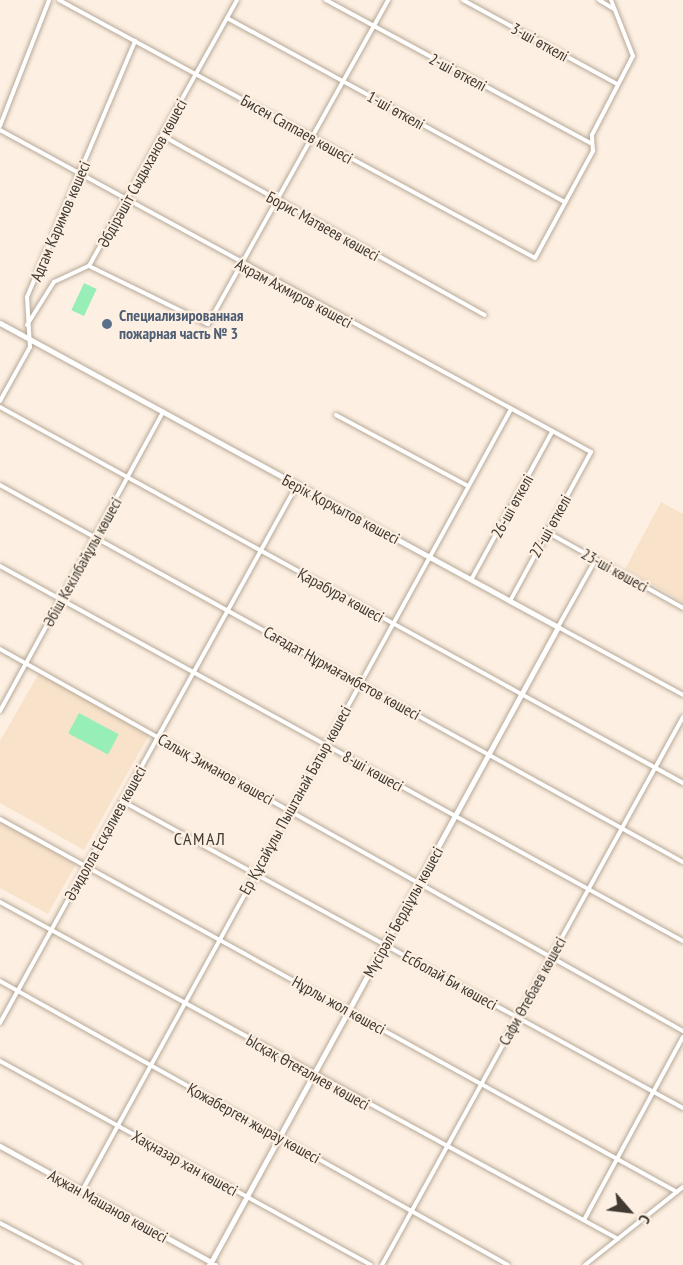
<!DOCTYPE html>
<html>
<head>
<meta charset="utf-8">
<style>
  body { margin:0 }
  #map { position:relative; width:683px; height:1265px; overflow:hidden; background:#fdf0e2; font-family:"PT Sans Narrow",sans-serif }
  div>[style] { position:absolute }
  [style*='--x'] { left:calc(var(--x)*1px); top:calc(var(--y)*1px); width:calc(var(--w)*1px); rotate:calc(var(--a)*1deg) }
  .built>* { inset:0; background:#f8e2ca }
  .green>* { inset:0; background:#98eeb7; transform-origin:0 0 }
  .roads { filter:drop-shadow(0 0 2px #b7a897) drop-shadow(0 0 2px #b7a897) }
  .minor>* { height:4px; margin:-2px; padding:0 2px; transform-origin:2px; border-radius:2px; background:#fff }
  .tertiary>* { height:5px; margin:-2.5px; padding:0 2.5px; transform-origin:2.5px; border-radius:2.5px; background:#fff }
  .dots>* { width:16px; height:16px; translate:-50% -50%; box-sizing:border-box; border:3px solid #fdf0e2; border-radius:50% }
  span { translate:-50% -50%; white-space:nowrap; text-align:center; line-height:1.15; -webkit-text-stroke:4.5px #fdf0e2; paint-order:stroke }
  .street-label { font-size:16px; color:#403a33 }
  .service-label { font-size:16px; color:#4e5e75; font-weight:700 }
  .left { translate:0 -50%; text-align:left }
  .neighbourhood-label { font-size:18px; color:#403a33; letter-spacing:1.5px }
  .north { position:absolute; left:599px; top:1181px; width:60px; height:60px; -webkit-text-stroke:4px #fdf0e2; paint-order:stroke; rotate:118deg; font-size:16px; font-weight:700; line-height:24px; text-align:center; color:#403a33 }
  .north::after { content:''; display:block; margin:auto; width:21px; height:27px; background:#403a33; clip-path:polygon(50% 0,100% 100%,50% 72%,0 100%) }
</style>
</head>
<body>
<div id="map">
  <div class="built">
    <i style="clip-path:polygon(661px 502px,683px 514px,683px 602px,625px 569px)"></i>
    <i style="clip-path:polygon(39px 673px,149px 735px,84px 850px,0 803px,0 741px)"></i>
    <i style="clip-path:polygon(0 822px,76px 864px,48px 914px,0 888px)"></i>
  </div>
  <div class="green">
    <i style="left:84px;top:283px;width:14px;height:30px;rotate:25deg"></i>
    <i style="left:79px;top:713px;width:45px;height:23px;rotate:28deg"></i>
  </div>
  <div class="roads">
    <div class="minor">
      <i style="--x:59;--y:0;--w:541;--a:28.46"></i>
      <i style="--x:535;--y:258;--w:122;--a:-61.5"></i>
      <i style="--x:593;--y:151;--w:16;--a:-94"></i>
      <i style="--x:592;--y:135;--w:89;--a:-62.6"></i>
      <i style="--x:633;--y:56;--w:60;--a:-111.4"></i>
      <i style="--x:326;--y:0;--w:301;--a:28.4"></i>
      <i style="--x:463;--y:0;--w:175;--a:28.6"></i>
      <i style="--x:599;--y:0;--w:17;--a:31"></i>
      <i style="--x:227;--y:18;--w:385;--a:28.6"></i>
      <i style="--x:0;--y:126;--w:135;--a:-68.7"></i>
      <i style="--x:0;--y:130;--w:673;--a:28.58"></i>
      <i style="--x:591;--y:452;--w:170;--a:118.5"></i>
      <i style="--x:163;--y:136;--w:368;--a:29.1"></i>
      <i style="--x:89;--y:266;--w:132;--a:26"></i>
      <i style="--x:208;--y:324;--w:371;--a:-60.9"></i>
      <i style="--x:27;--y:325;--w:51;--a:-57.9"></i>
      <i style="--x:54;--y:282;--w:38;--a:-25"></i>
      <i style="--x:89;--y:266;--w:304;--a:-60.9"></i>
      <i style="--x:0;--y:401;--w:62;--a:-60.9"></i>
      <i style="--x:30;--y:347;--w:50;--a:-93.4"></i>
      <i style="--x:27;--y:297;--w:278;--a:-67.1"></i>
      <i style="--x:0;--y:407;--w:780;--a:28.83"></i>
      <i style="--x:336;--y:415;--w:150;--a:28.3"></i>
      <i style="--x:0;--y:485;--w:780;--a:28.9"></i>
      <i style="--x:547;--y:532;--w:156;--a:29.2"></i>
      <i style="--x:596;--y:559;--w:78;--a:119.2"></i>
      <i style="--x:558;--y:627;--w:142;--a:28.5"></i>
      <i style="--x:0;--y:566;--w:779;--a:28.77"></i>
      <i style="--x:471;--y:580;--w:169;--a:-61.3"></i>
      <i style="--x:0;--y:649;--w:783;--a:29.22"></i>
      <i style="--x:0;--y:711;--w:341;--a:-61.4"></i>
      <i style="--x:122;--y:801;--w:640;--a:28.69"></i>
      <i style="--x:0;--y:819;--w:773;--a:28.85"></i>
      <i style="--x:0;--y:902;--w:704;--a:28.6"></i>
      <i style="--x:0;--y:981;--w:582;--a:29.21"></i>
      <i style="--x:0;--y:1023;--w:615;--a:-61.1"></i>
      <i style="--x:0;--y:1061;--w:423;--a:28.8"></i>
      <i style="--x:82;--y:1191;--w:892;--a:-61.25"></i>
      <i style="--x:584;--y:1220;--w:208;--a:-61.6"></i>
      <i style="--x:0;--y:1223;--w:90;--a:27.7"></i>
      <i style="--x:209;--y:1265;--w:7;--a:0"></i>
      <i style="--x:382;--y:1265;--w:625;--a:-61.22"></i>
      <i style="--x:585;--y:1265;--w:125;--a:-38.5"></i>
    </div>
    <div class="tertiary">
      <i style="--x:0;--y:323;--w:635;--a:28.58"></i>
      <i style="--x:558;--y:627;--w:724;--a:118.65"></i>
      <i style="--x:211;--y:1262;--w:241;--a:-151.2"></i>
    </div>
  </div>
  <div class="dots">
    <i style="left:107px;top:324px;background:#5c6f8a"></i>
  </div>
  <div class="street-label">
    <span style="left:540px;top:42px;rotate:29deg">3-ші өткелі</span>
    <span style="left:458px;top:72px;rotate:28deg">2-ші өткелі</span>
    <span style="left:396px;top:110px;rotate:29deg">1-ші өткелі</span>
    <span style="left:297px;top:129px;rotate:29deg">Бисен Саппаев көшесі</span>
    <span style="left:142px;top:173px;rotate:-61deg">Әбдірәшіт Сыдыханов көшесі</span>
    <span style="left:60px;top:221px;rotate:-67deg">Адгам Каримов көшесі</span>
    <span style="left:323px;top:226px;rotate:29deg">Борис Матвеев көшесі</span>
    <span style="left:294px;top:293px;rotate:28deg">Акрам Ахмиров көшесі</span>
    <span style="left:512px;top:506px;rotate:-61deg">26-ші өткелі</span>
    <span style="left:341px;top:509px;rotate:28deg">Берік Қорқытов көшесі</span>
    <span style="left:550px;top:526px;rotate:-61deg">27-ші өткелі</span>
    <span style="left:82px;top:562px;rotate:-61deg">Әбіш Кекілбайұлы көшесі</span>
    <span style="left:615px;top:570px;rotate:29deg">23-шi көшесi</span>
    <span style="left:341px;top:595px;rotate:29deg">Қарабура көшесі</span>
    <span style="left:342px;top:673px;rotate:29deg">Сағадат Нұрмағамбетов көшесі</span>
    <span style="left:216px;top:769px;rotate:29deg">Салық Зиманов көшесі</span>
    <span style="left:373px;top:771px;rotate:29deg">8-шi көшесi</span>
    <span style="left:295px;top:800px;rotate:-61deg">Ер Құсайұлы Пыштанай Батыр көшесі</span>
    <span style="left:105px;top:833px;rotate:-61deg">Әзидолла Есқалиев көшесі</span>
    <span style="left:403px;top:912px;rotate:-61deg">Мүсірәлі Бердіұлы көшесі</span>
    <span style="left:450px;top:980px;rotate:29deg">Есболай Би көшесі</span>
    <span style="left:532px;top:991px;rotate:-61deg">Сафи Өтебаев көшесі</span>
    <span style="left:339px;top:1005px;rotate:29deg">Нұрлы жол көшесі</span>
    <span style="left:308px;top:1072px;rotate:29deg">Ысқақ Өтеғалиев көшесі</span>
    <span style="left:254px;top:1123px;rotate:29deg">Қожаберген жырау көшесі</span>
    <span style="left:185px;top:1163px;rotate:29deg">Хақназар хан көшесі</span>
    <span style="left:108px;top:1206px;rotate:29deg">Ақжан Машанов көшесі</span>
  </div>
  <div class="service-label">
    <span class="left" style="left:119px;top:324px">Специализированная<br>пожарная часть № 3</span>
  </div>
  <div class="neighbourhood-label">
    <span style="left:200px;top:839px">САМАЛ</span>
  </div>
  <div class="north">С</div>
</div>
</body>
</html>
